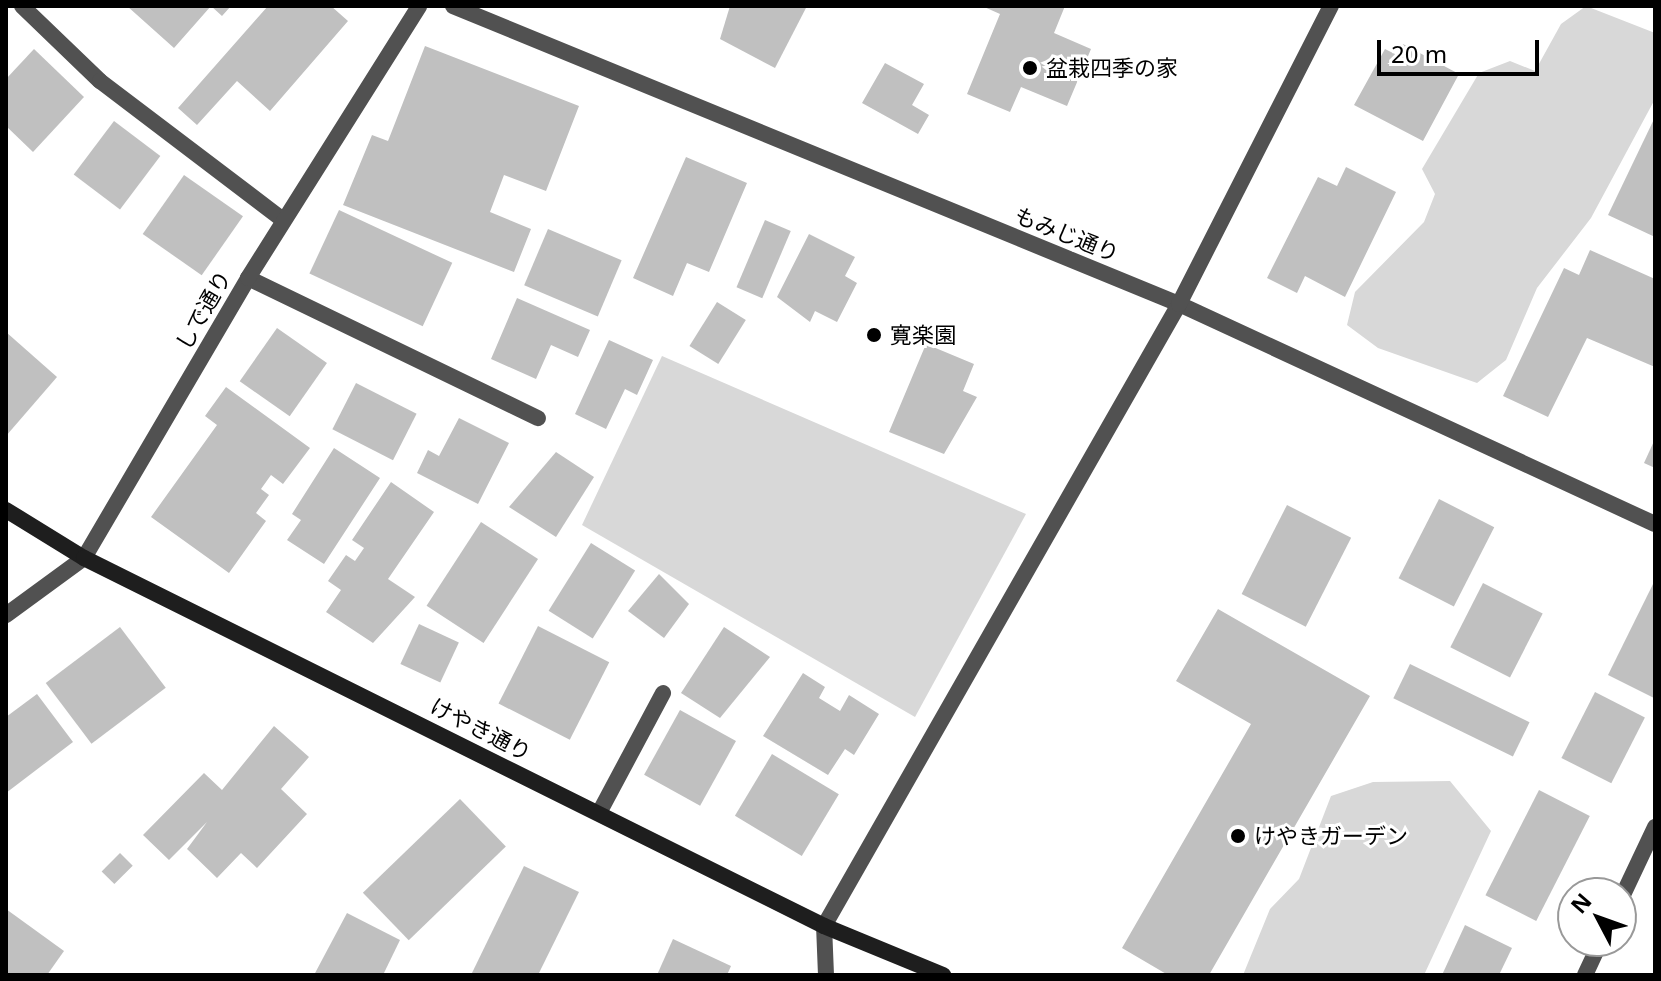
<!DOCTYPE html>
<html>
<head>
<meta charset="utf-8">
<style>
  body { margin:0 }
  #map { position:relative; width:1661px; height:981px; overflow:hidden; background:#fff; font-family:"Noto Sans","Noto Sans JP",sans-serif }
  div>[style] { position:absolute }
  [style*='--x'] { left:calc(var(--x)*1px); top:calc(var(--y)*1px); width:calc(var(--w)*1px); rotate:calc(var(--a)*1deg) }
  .green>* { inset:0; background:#d8d8d8 }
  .building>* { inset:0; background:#c0c0c0; transform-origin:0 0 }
  .lane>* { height:16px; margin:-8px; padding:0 8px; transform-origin:8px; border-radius:8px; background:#515151 }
  .street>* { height:16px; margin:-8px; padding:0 8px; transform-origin:8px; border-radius:8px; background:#515151 }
  .secondary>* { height:16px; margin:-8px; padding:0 8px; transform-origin:8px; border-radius:8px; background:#1e1e1e }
  .dots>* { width:22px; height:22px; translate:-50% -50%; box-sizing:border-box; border:4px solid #fff; border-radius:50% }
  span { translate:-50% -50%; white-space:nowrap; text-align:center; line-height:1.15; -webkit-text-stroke:6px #fff; paint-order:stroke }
  .poi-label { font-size:22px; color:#000 }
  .left { translate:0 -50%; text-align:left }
  .street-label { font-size:22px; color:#000 }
  .frame { position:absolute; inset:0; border:8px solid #000; pointer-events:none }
  .north { position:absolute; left:1557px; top:877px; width:80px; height:80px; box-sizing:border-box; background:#fff; border:2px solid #999; border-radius:50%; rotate:311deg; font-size:22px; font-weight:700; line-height:32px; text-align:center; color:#000 }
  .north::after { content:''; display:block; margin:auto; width:28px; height:36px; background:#000; clip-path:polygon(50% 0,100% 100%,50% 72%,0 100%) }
  .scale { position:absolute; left:1377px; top:40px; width:162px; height:36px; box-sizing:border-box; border:4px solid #000; border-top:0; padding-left:10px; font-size:24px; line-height:28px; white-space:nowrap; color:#000; -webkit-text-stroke:6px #fff; paint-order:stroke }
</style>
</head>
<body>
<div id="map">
  <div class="green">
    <i style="clip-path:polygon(1586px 6px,1655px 33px,1655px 99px,1591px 218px,1537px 288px,1506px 360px,1477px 383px,1378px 348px,1347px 325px,1355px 292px,1424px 222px,1435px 194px,1422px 169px,1479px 73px,1510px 61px,1535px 71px,1561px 24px)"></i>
    <i style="clip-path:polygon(662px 356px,1026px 514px,915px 717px,582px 525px)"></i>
    <i style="clip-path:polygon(1450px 781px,1491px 831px,1424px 975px,1243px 975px,1270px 909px,1299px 879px,1331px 796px,1373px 782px)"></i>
  </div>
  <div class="building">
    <i style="clip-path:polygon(127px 6px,231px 6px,222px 16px,211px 6px,174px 48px)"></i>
    <i style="clip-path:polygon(268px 6px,331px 6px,348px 21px,270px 111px,237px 81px,197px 125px,178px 108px)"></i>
    <i style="clip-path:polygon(730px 6px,807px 6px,775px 68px,720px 39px)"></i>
    <i style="clip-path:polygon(982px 6px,1065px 6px,1054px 33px,1091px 49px,1067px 106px,1021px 87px,1010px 112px,967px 94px,1000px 14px)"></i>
    <i style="clip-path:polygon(1403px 44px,1459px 74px,1423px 141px,1354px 105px,1385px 49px,1397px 55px)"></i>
    <i style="clip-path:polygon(425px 46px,579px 106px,546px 191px,504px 175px,490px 212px,531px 229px,514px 272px,343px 205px,372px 135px,388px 141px)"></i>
    <i style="clip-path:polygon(34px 49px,84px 97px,33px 152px,6px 126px,6px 79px)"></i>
    <i style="clip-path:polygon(885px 63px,924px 84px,912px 105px,929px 115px,918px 134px,862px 103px)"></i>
    <i style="clip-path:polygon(1655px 117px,1655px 237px,1608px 215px)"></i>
    <i style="left:114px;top:121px;width:58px;height:67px;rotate:37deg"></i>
    <i style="clip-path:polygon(686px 157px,747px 183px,709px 272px,687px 263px,673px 296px,633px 278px)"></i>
    <i style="clip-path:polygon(1346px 167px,1396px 192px,1345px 297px,1305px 276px,1297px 293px,1267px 278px,1318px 177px,1337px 186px)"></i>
    <i style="left:184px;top:175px;width:72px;height:72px;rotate:35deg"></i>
    <i style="left:339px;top:210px;width:125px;height:70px;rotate:25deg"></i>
    <i style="left:765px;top:220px;width:28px;height:73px;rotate:23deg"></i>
    <i style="left:548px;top:229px;width:80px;height:61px;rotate:23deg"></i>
    <i style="clip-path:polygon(809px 234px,855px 257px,845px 276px,857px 283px,837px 322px,815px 311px,810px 322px,777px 297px)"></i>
    <i style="clip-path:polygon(1590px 250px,1655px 279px,1655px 367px,1587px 338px,1548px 417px,1503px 396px,1564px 268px,1579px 275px)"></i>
    <i style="clip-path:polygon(517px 298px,590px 330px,578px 357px,551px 345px,536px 379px,491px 359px)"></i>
    <i style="left:717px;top:302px;width:34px;height:52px;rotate:32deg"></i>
    <i style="left:277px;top:328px;width:61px;height:65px;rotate:35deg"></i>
    <i style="clip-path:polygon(6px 332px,57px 377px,6px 436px)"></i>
    <i style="clip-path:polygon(609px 340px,653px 360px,637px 395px,625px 389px,606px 429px,575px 414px)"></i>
    <i style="clip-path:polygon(926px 344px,974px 364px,963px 391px,977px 397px,944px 454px,889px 432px)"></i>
    <i style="left:356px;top:383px;width:68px;height:52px;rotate:27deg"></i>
    <i style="clip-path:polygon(226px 387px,310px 448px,283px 484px,271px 475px,261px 489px,269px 495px,256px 513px,266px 521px,229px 573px,151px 517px,217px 425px,205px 416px)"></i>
    <i style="clip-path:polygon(459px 418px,509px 443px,478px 504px,417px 473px,428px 450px,439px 456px)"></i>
    <i style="clip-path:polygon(1655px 439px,1655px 468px,1644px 463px)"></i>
    <i style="clip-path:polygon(334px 448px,380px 478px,324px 564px,287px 540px,301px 520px,292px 514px)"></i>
    <i style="clip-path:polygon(556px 452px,594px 477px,556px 537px,509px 507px)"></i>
    <i style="clip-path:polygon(391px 482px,434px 512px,388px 579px,415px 597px,373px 643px,326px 612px,341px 590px,328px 581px,346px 555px,355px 561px,364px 548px,352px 540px)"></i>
    <i style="left:1439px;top:499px;width:62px;height:89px;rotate:27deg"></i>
    <i style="left:1287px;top:505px;width:72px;height:100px;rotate:27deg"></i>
    <i style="left:481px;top:522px;width:68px;height:100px;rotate:33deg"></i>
    <i style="left:591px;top:543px;width:52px;height:80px;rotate:32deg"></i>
    <i style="clip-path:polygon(659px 574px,689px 604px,664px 638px,628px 611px)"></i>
    <i style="clip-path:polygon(1655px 580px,1655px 695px,1654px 698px,1608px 675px)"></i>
    <i style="left:1483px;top:583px;width:67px;height:72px;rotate:27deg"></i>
    <i style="clip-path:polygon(1218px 609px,1370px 696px,1209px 975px,1168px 975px,1122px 948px,1251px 724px,1176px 681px)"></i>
    <i style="left:419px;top:624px;width:44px;height:44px;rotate:25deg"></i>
    <i style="left:538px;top:626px;width:80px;height:87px;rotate:27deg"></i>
    <i style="left:120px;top:627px;width:76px;height:93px;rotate:53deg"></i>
    <i style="clip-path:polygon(724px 627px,770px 657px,720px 718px,681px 693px)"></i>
    <i style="left:1410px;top:664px;width:133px;height:38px;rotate:26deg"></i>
    <i style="clip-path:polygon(803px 673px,825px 687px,819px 698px,840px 711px,849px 695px,879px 714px,854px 755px,845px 749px,828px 775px,763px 736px)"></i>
    <i style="left:1595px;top:692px;width:56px;height:74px;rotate:27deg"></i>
    <i style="clip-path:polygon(37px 694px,73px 742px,6px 793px,6px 717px)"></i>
    <i style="left:680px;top:710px;width:64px;height:74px;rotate:29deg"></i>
    <i style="clip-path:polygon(274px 726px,309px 757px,281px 789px,307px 814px,257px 868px,241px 853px,217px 878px,187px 849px,207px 822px,169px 860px,143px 835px,204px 773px,222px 790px)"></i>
    <i style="left:772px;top:754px;width:78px;height:72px;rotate:31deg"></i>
    <i style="left:1539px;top:790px;width:57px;height:118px;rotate:27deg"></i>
    <i style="left:460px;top:799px;width:66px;height:135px;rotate:46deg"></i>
    <i style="left:120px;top:853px;width:18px;height:26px;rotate:45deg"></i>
    <i style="clip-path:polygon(524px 866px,579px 892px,538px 975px,471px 975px)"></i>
    <i style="clip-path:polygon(6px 909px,64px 951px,47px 975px,6px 975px)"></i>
    <i style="clip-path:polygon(347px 913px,400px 940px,383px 975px,314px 975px)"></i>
    <i style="clip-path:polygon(1465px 925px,1512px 948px,1499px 975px,1442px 975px)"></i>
    <i style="clip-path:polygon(673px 939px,731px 966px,727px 975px,657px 975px)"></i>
  </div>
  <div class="lane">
    <i style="--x:248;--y:278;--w:322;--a:25.8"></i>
    <i style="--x:599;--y:813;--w:136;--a:-61.9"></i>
  </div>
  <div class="street">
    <i style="--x:22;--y:6;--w:108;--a:43.9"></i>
    <i style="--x:100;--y:81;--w:230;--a:37.2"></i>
    <i style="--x:453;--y:6;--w:785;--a:22.32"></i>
    <i style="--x:1179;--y:304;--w:524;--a:24.81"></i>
    <i style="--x:6;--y:615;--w:97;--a:-36.2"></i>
    <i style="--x:84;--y:558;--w:324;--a:-59.6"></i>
    <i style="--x:248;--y:278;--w:321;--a:-57.8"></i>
    <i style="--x:1621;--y:899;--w:80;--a:-64.7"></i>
    <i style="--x:826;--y:975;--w:49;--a:-92.3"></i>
    <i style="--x:824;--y:926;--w:716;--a:-60.28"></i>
    <i style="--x:1179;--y:304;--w:335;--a:-63"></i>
    <i style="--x:1585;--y:975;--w:38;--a:-65"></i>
  </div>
  <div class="secondary">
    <i style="--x:6;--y:510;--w:92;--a:31.6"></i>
    <i style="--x:84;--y:558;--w:826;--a:26.44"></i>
    <i style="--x:824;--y:926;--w:129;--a:22.4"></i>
  </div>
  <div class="dots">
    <i style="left:1030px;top:68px;background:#000"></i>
    <i style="left:874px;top:335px;background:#000"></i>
    <i style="left:1238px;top:836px;background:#000"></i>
  </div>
  <div class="poi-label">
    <span class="left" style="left:1046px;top:68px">盆栽四季の家</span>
    <span class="left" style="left:890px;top:335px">寛楽園</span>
    <span class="left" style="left:1254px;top:836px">けやきガーデン</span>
  </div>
  <div class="street-label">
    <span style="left:1067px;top:234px;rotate:22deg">もみじ通り</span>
    <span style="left:203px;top:310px;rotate:-60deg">しで通り</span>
    <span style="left:481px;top:729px;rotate:27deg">けやき通り</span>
  </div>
  <div class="frame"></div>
  <div class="north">N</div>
  <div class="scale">20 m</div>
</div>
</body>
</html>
